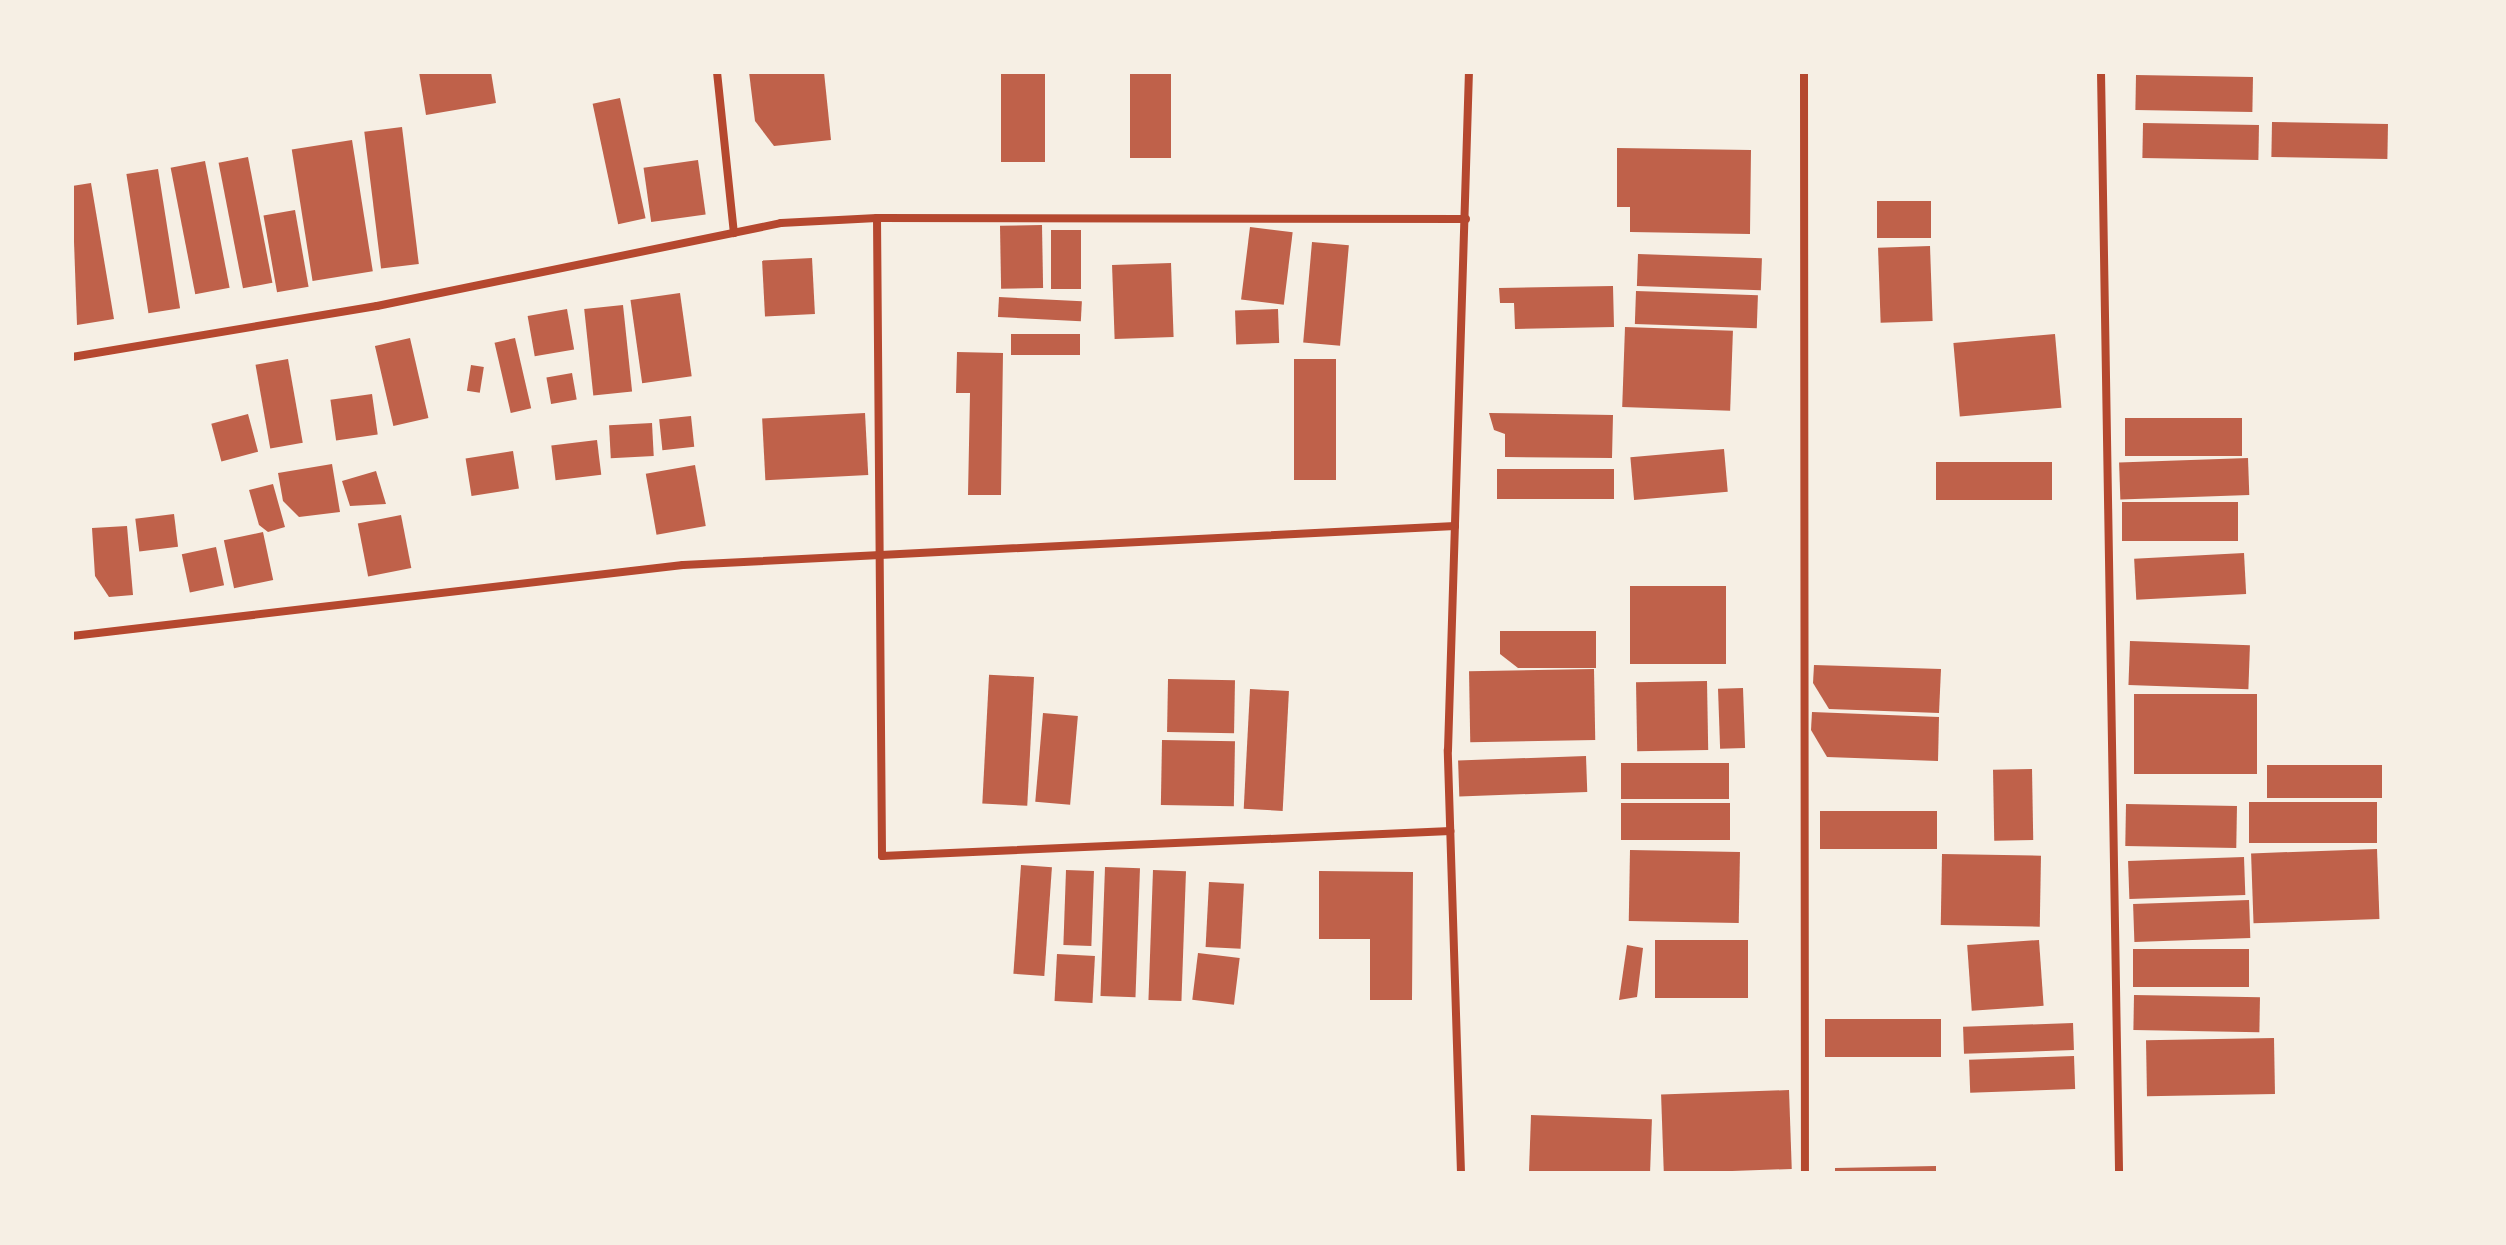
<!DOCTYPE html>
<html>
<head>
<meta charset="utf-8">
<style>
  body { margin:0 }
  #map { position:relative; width:2506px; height:1245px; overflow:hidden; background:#f6efe4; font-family:Jost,sans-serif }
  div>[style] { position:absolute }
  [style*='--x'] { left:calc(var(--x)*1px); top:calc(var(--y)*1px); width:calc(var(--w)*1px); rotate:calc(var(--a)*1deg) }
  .building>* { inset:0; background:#bf614a; transform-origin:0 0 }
  .minor>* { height:8px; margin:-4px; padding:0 4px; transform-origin:4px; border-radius:4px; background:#b5482f }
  span { translate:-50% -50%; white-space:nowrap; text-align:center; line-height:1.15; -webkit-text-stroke:8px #f6efe4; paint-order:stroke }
  .frame { position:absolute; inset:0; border:74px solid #f6efe4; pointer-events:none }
</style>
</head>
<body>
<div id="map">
  <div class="building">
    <i style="clip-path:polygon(419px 72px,491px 72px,496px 103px,426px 115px)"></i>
    <i style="clip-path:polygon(749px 72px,824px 72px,831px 140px,774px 146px,755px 121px)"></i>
    <i style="left:1001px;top:72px;width:44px;height:90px"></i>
    <i style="left:1130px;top:72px;width:41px;height:86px"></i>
    <i style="left:2136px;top:75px;width:117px;height:35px;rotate:1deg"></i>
    <i style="left:620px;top:98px;width:123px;height:28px;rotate:78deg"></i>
    <i style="left:2272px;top:122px;width:116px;height:35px;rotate:1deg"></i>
    <i style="left:2143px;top:123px;width:116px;height:35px;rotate:1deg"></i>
    <i style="left:402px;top:127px;width:138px;height:38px;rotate:83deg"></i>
    <i style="left:352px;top:140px;width:133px;height:61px;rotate:81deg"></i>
    <i style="clip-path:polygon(1617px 148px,1751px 150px,1750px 234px,1630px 232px,1630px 207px,1617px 207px)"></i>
    <i style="left:248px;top:157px;width:128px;height:30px;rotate:79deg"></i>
    <i style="left:698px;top:160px;width:55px;height:55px;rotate:82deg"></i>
    <i style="left:205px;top:161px;width:129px;height:35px;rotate:79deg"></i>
    <i style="left:158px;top:169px;width:141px;height:32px;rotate:81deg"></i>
    <i style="clip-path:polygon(91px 183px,114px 319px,77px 325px,72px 186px)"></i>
    <i style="left:1931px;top:201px;width:37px;height:54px;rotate:90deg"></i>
    <i style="left:295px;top:210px;width:78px;height:32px;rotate:80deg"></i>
    <i style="left:1042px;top:225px;width:63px;height:42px;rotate:89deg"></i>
    <i style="left:1250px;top:227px;width:43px;height:73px;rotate:7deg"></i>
    <i style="left:1081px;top:230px;width:59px;height:30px;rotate:90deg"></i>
    <i style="left:1312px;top:242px;width:37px;height:101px;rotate:5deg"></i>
    <i style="left:1930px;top:246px;width:75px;height:52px;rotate:88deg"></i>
    <i style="left:1638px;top:254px;width:124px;height:32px;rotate:2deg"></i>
    <i style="left:812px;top:258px;width:56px;height:50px;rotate:87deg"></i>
    <i style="left:1171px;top:263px;width:74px;height:59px;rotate:88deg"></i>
    <i style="clip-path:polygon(1613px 286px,1614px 327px,1515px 329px,1514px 303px,1500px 303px,1499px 288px)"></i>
    <i style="left:1636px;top:291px;width:122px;height:33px;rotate:2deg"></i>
    <i style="left:680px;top:293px;width:84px;height:50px;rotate:82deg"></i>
    <i style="left:999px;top:297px;width:83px;height:20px;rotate:3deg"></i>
    <i style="left:623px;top:305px;width:87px;height:39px;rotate:84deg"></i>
    <i style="left:567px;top:309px;width:41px;height:40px;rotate:80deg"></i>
    <i style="left:1278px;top:309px;width:34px;height:43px;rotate:88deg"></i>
    <i style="left:1625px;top:327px;width:108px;height:80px;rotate:2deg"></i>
    <i style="left:1011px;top:334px;width:69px;height:21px"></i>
    <i style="left:2055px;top:334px;width:74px;height:102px;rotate:85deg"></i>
    <i style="left:410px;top:338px;width:82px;height:36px;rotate:77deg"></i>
    <i style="left:515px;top:338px;width:72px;height:21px;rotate:77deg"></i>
    <i style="clip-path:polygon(957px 352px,1003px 353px,1001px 495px,968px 495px,970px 393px,956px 393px)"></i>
    <i style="left:288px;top:359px;width:85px;height:33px;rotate:80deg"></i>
    <i style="left:1294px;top:359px;width:42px;height:121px"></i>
    <i style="left:471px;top:365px;width:13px;height:26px;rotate:9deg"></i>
    <i style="left:572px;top:373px;width:27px;height:26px;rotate:80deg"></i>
    <i style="left:372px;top:394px;width:41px;height:42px;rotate:82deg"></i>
    <i style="left:865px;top:413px;width:62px;height:103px;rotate:87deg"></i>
    <i style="clip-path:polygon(1489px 413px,1613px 415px,1612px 458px,1505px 457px,1505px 434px,1494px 430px)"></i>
    <i style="left:248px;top:414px;width:39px;height:38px;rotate:75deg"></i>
    <i style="left:691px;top:416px;width:31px;height:32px;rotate:84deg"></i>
    <i style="left:2242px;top:418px;width:38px;height:117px;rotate:90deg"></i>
    <i style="left:652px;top:423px;width:33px;height:43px;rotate:87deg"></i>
    <i style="left:597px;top:440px;width:35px;height:46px;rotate:83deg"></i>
    <i style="left:1724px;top:449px;width:43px;height:94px;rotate:85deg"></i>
    <i style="left:513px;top:451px;width:38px;height:48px;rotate:81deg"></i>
    <i style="left:2248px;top:458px;width:37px;height:129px;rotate:88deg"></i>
    <i style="left:1936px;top:462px;width:116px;height:38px"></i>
    <i style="clip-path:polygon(332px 464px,340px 512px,299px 517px,283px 501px,278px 473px)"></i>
    <i style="left:695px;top:465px;width:62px;height:50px;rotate:80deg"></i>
    <i style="left:1614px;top:469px;width:30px;height:117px;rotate:90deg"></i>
    <i style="clip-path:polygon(376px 471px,386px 504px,350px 506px,342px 481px)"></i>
    <i style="clip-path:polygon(273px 484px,285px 527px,268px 532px,259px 525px,249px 490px)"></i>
    <i style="left:2238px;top:502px;width:39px;height:116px;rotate:90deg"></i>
    <i style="left:174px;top:514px;width:33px;height:39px;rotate:83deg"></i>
    <i style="left:401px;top:515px;width:54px;height:44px;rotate:79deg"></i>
    <i style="clip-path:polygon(127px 526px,133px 595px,109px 597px,95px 576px,92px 528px)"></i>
    <i style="left:263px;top:532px;width:49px;height:40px;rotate:78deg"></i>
    <i style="left:216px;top:547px;width:39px;height:35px;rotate:78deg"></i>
    <i style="left:2244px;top:553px;width:41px;height:110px;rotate:87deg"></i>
    <i style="left:1630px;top:586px;width:96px;height:78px"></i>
    <i style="clip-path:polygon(1500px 631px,1596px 631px,1596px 668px,1518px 668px,1500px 654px)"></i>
    <i style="left:2130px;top:641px;width:120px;height:44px;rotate:2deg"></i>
    <i style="clip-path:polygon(1814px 665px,1941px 669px,1939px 713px,1829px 709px,1813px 683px)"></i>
    <i style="left:1594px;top:669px;width:71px;height:125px;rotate:89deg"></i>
    <i style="left:1034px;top:677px;width:129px;height:45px;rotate:93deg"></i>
    <i style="left:1168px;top:679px;width:67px;height:53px;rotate:1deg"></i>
    <i style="left:1707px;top:681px;width:69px;height:71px;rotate:89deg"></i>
    <i style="left:1743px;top:688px;width:60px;height:25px;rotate:88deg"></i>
    <i style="left:1250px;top:689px;width:39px;height:120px;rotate:3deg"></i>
    <i style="left:2134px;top:694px;width:123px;height:80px"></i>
    <i style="clip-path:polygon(1812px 712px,1939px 717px,1938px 761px,1827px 757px,1811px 730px)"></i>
    <i style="left:1043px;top:713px;width:35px;height:89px;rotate:5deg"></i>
    <i style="left:1162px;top:740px;width:73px;height:65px;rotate:1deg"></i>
    <i style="left:1586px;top:756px;width:36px;height:128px;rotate:88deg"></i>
    <i style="left:1729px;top:763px;width:36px;height:108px;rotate:90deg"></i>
    <i style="left:2267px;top:765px;width:115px;height:33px"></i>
    <i style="left:2032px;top:769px;width:71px;height:39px;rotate:89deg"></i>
    <i style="left:2377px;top:802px;width:41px;height:128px;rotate:90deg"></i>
    <i style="left:1730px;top:803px;width:37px;height:109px;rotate:90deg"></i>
    <i style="left:2126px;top:804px;width:111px;height:42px;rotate:1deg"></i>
    <i style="left:1937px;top:811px;width:38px;height:117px;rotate:90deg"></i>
    <i style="left:2377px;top:849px;width:70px;height:126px;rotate:88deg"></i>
    <i style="left:1630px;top:850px;width:110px;height:71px;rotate:1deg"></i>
    <i style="left:1942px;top:854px;width:99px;height:71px;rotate:1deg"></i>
    <i style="left:2244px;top:857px;width:38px;height:116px;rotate:88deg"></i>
    <i style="left:1021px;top:865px;width:31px;height:109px;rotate:4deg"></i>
    <i style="left:1105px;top:867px;width:35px;height:129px;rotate:2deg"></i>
    <i style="left:1066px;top:870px;width:28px;height:75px;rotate:2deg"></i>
    <i style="left:1153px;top:870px;width:33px;height:130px;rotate:2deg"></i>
    <i style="clip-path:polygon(1319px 871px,1413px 872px,1412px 1000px,1370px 1000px,1370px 939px,1319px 939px)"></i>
    <i style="left:1209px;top:882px;width:35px;height:65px;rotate:3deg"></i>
    <i style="left:2249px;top:900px;width:38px;height:116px;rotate:88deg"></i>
    <i style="left:1655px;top:940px;width:93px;height:58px"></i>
    <i style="left:2039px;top:940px;width:66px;height:72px;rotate:86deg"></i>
    <i style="clip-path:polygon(1627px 945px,1643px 948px,1637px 997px,1619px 1000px)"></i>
    <i style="left:2249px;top:949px;width:38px;height:116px;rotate:90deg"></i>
    <i style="left:1198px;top:953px;width:42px;height:47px;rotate:7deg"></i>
    <i style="left:1057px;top:954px;width:38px;height:47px;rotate:3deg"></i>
    <i style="left:2134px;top:995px;width:126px;height:35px;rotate:1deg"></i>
    <i style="left:1825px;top:1019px;width:116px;height:38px"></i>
    <i style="left:2073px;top:1023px;width:27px;height:110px;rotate:88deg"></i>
    <i style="left:2274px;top:1038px;width:56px;height:128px;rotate:89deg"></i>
    <i style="left:2074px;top:1056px;width:33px;height:105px;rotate:88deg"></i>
    <i style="left:1789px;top:1090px;width:79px;height:128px;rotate:88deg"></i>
    <i style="left:1531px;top:1115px;width:121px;height:58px;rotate:2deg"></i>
    <i style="clip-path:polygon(1936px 1166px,1936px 1173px,1835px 1173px,1835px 1168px)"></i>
  </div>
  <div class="minor">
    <i style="--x:717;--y:72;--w:162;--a:84"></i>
    <i style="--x:1804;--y:72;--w:1101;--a:89.95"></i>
    <i style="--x:2101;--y:72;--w:1101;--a:89.06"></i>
    <i style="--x:877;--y:218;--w:638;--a:89.55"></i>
    <i style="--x:882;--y:856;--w:569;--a:-2.52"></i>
    <i style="--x:72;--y:357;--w:309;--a:-9.5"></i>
    <i style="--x:377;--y:306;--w:412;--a:-11.6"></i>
    <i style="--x:781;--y:223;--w:96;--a:-3"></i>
    <i style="--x:877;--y:218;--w:589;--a:0.1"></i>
    <i style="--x:72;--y:636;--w:615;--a:-6.63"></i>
    <i style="--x:683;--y:565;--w:773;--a:-2.89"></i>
    <i style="--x:1461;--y:1173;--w:423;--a:-91.8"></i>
    <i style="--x:1448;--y:750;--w:678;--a:-88.23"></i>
  </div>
  <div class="frame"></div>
</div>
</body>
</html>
